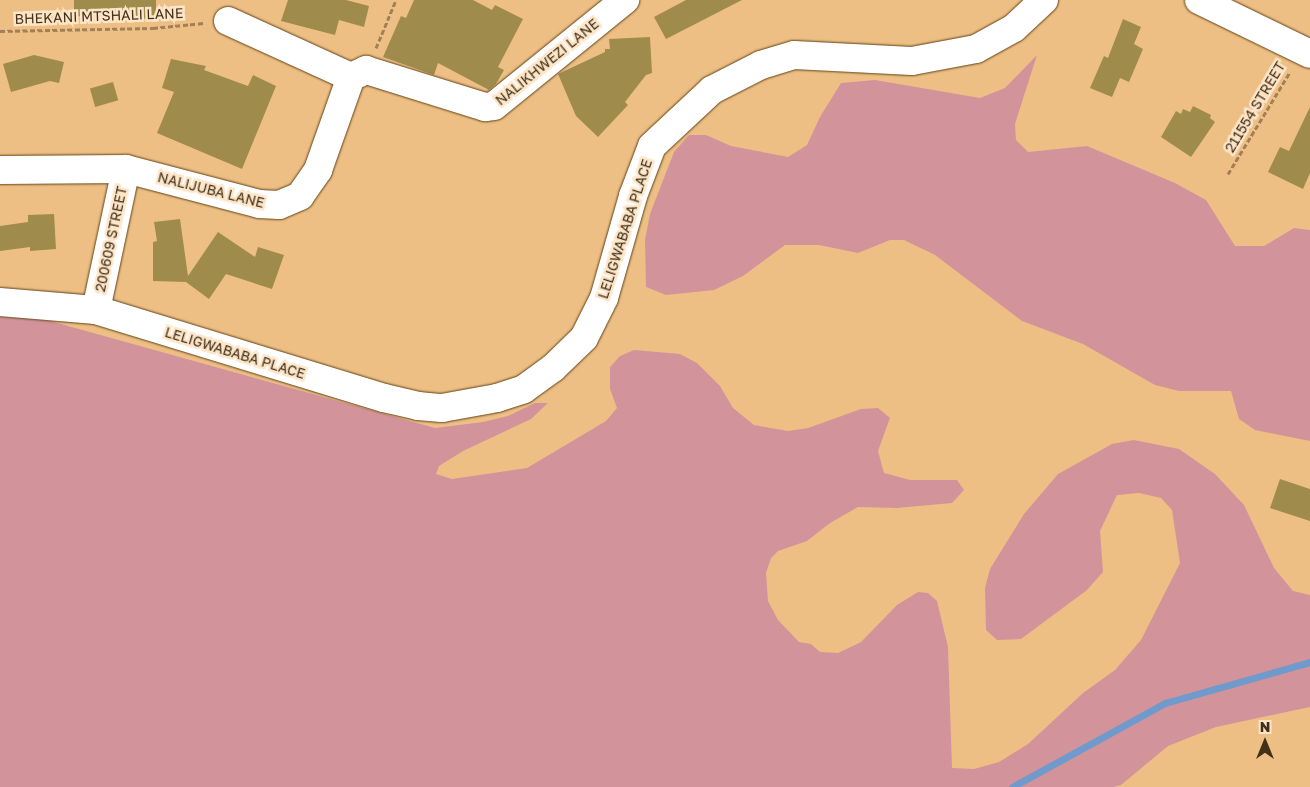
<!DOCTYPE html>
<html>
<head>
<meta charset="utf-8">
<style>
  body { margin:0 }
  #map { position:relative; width:1310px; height:787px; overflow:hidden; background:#eebf85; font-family:"Golos Text",sans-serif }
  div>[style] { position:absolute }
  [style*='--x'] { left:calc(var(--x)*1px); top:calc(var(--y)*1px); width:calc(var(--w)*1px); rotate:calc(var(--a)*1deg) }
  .green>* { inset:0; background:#d2949a }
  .stream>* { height:7px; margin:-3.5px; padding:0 3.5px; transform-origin:3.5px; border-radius:3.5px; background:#6f9acb }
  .building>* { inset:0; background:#9f8b4c; transform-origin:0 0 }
  .path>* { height:3px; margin-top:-1.5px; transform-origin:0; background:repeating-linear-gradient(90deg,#a28055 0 5px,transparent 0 7.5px) }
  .roads { filter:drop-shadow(0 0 1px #624315) drop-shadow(0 0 1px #624315) }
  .minor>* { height:28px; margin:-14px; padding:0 14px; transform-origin:14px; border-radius:14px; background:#fff }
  span { translate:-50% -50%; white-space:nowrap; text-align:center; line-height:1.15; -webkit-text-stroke:5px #fde5c8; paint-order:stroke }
  .street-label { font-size:14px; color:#423018 }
  .north { position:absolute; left:1240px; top:717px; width:50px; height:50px; -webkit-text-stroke:4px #fde5c8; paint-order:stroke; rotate:0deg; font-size:14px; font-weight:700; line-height:20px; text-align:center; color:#423018 }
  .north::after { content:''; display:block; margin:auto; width:18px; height:22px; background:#423018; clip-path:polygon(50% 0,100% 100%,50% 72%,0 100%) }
</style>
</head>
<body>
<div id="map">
  <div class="green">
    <i style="clip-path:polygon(1037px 55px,1015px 124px,1016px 140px,1028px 152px,1087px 146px,1175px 183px,1206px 200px,1235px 246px,1264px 246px,1294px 228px,1310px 230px,1310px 441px,1255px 430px,1239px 419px,1231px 391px,1179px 391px,1155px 385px,1083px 344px,1022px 321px,935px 255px,904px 240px,890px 240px,858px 253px,819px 245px,785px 245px,743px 276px,714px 290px,666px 295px,646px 287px,645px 240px,650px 214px,674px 152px,689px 135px,706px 135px,731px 146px,788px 157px,807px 145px,820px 117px,841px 83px,875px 80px,980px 98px,1005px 88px)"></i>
    <i style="clip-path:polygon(0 317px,43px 319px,435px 428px,483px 422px,508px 416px,535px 403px,548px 403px,531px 419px,463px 451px,439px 466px,436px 474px,452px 479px,527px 468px,606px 421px,617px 408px,610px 389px,610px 367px,620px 356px,634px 350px,680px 354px,697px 363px,720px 386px,733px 408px,754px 425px,788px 431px,808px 428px,861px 409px,878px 408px,890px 418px,878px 451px,884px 473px,910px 480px,957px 480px,964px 490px,952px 503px,897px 508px,858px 507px,830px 523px,807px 541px,778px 551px,771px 558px,766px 573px,768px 601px,778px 620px,799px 642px,811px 644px,820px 652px,838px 653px,861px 642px,897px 605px,918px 592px,928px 593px,937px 601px,948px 647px,952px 768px,974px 769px,999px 762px,1028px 744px,1083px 693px,1115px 670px,1141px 640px,1180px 563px,1172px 510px,1161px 498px,1139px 493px,1117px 495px,1100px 531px,1103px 572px,1087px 590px,1021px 639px,997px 640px,986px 630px,985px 588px,990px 569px,1024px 514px,1058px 474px,1112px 444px,1134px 440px,1179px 449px,1215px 474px,1244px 505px,1274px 568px,1293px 591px,1310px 595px,1310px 707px,1216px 727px,1168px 746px,1121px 785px,1113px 787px,0 787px)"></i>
  </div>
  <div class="stream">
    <i style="--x:1012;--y:787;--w:175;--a:-28.8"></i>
    <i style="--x:1165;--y:703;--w:151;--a:-15.8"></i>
  </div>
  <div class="building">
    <i style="clip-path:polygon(74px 0,156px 0,156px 19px,74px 16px)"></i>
    <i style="clip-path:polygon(288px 0,346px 0,369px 6px,364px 27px,339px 20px,335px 35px,281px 21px)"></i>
    <i style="clip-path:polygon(414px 0,473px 0,492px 10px,495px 5px,523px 19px,498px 67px,504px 70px,496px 84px,489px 90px,438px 63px,434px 75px,383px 57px,401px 16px,406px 18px)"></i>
    <i style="clip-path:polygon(686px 0,742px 0,666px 39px,654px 17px)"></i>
    <i style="clip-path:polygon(1123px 19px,1141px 27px,1134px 44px,1143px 49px,1129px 82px,1120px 78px,1112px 97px,1090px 88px,1104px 56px,1108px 58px)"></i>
    <i style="clip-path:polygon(650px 37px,652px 73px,646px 75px,625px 102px,628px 105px,598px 137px,576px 116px,558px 74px,605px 52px,605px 49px,610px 49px,609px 39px)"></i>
    <i style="clip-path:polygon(34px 55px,64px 62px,59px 83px,50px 81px,11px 92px,3px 64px)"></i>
    <i style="clip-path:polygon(171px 59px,206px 66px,204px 70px,248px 86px,253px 75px,276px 86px,242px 169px,157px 133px,174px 92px,162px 88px)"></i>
    <i style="left:113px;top:82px;width:19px;height:24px;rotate:74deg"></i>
    <i style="clip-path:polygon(1193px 106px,1211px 115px,1210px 118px,1215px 122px,1191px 157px,1161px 137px,1176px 111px,1181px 114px,1183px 109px,1190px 112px)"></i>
    <i style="clip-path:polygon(1310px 107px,1310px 173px,1303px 189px,1268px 172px,1280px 147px,1289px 151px)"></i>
    <i style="clip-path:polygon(54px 214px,56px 249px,30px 251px,30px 247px,0 251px,0 226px,28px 222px,28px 215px)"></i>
    <i style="clip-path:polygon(180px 219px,188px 276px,218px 232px,255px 257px,258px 247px,284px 255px,272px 289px,226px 274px,209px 299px,186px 282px,153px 281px,153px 242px,157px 241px,154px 222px)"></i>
    <i style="clip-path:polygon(1280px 479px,1310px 489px,1310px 521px,1270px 508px)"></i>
  </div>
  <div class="path">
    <i style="--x:0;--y:31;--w:153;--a:-1.1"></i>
    <i style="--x:153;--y:28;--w:51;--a:-5.6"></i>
    <i style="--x:376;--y:48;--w:52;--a:-67.4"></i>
    <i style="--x:1228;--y:174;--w:119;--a:-58.7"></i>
  </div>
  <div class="roads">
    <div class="minor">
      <i style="--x:1199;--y:0;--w:123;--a:25.9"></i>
      <i style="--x:228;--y:21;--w:135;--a:24.5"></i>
      <i style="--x:351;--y:77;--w:17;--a:-25"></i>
      <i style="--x:366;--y:70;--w:125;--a:17.3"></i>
      <i style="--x:485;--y:107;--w:9;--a:-6"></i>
      <i style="--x:494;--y:106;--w:169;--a:-39"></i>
      <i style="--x:0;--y:170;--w:126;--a:-0.5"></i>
      <i style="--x:126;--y:169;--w:138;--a:14.7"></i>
      <i style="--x:259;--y:204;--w:20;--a:3"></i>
      <i style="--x:279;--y:205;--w:23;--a:-23"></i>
      <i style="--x:300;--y:196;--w:32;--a:-55"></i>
      <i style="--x:318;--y:170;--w:99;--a:-70.5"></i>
      <i style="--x:0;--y:302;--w:96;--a:4.8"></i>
      <i style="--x:96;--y:310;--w:301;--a:17"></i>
      <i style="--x:384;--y:398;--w:35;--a:13"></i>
      <i style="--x:418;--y:406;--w:24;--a:5"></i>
      <i style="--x:442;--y:408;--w:56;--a:-10.3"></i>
      <i style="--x:497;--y:398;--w:28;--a:-18"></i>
      <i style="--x:524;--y:389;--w:36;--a:-36"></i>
      <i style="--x:553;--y:368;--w:43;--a:-44.1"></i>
      <i style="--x:584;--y:338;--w:45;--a:-63.4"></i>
      <i style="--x:604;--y:298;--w:106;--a:-74.1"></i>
      <i style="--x:633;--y:196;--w:53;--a:-69.2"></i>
      <i style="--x:652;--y:146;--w:82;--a:-43"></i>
      <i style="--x:712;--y:90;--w:55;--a:-27"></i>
      <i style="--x:761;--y:65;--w:34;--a:-17"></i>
      <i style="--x:794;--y:55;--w:118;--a:2.9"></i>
      <i style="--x:912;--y:61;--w:65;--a:-10.6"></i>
      <i style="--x:976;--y:49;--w:43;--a:-28.9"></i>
      <i style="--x:1014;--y:28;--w:41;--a:-43"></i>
      <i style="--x:96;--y:310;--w:144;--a:-78"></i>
    </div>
  </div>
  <div class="street-label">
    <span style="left:99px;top:16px;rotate:-2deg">BHEKANI MTSHALI LANE</span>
    <span style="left:547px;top:62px;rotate:-39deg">NALIKHWEZI LANE</span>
    <span style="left:1255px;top:107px;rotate:-59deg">211554 STREET</span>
    <span style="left:211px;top:190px;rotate:14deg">NALIJUBA LANE</span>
    <span style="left:625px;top:229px;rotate:-72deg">LELIGWABABA PLACE</span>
    <span style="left:111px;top:239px;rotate:-78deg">200609 STREET</span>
    <span style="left:235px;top:353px;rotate:17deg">LELIGWABABA PLACE</span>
  </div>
  <div class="north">N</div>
</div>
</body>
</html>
